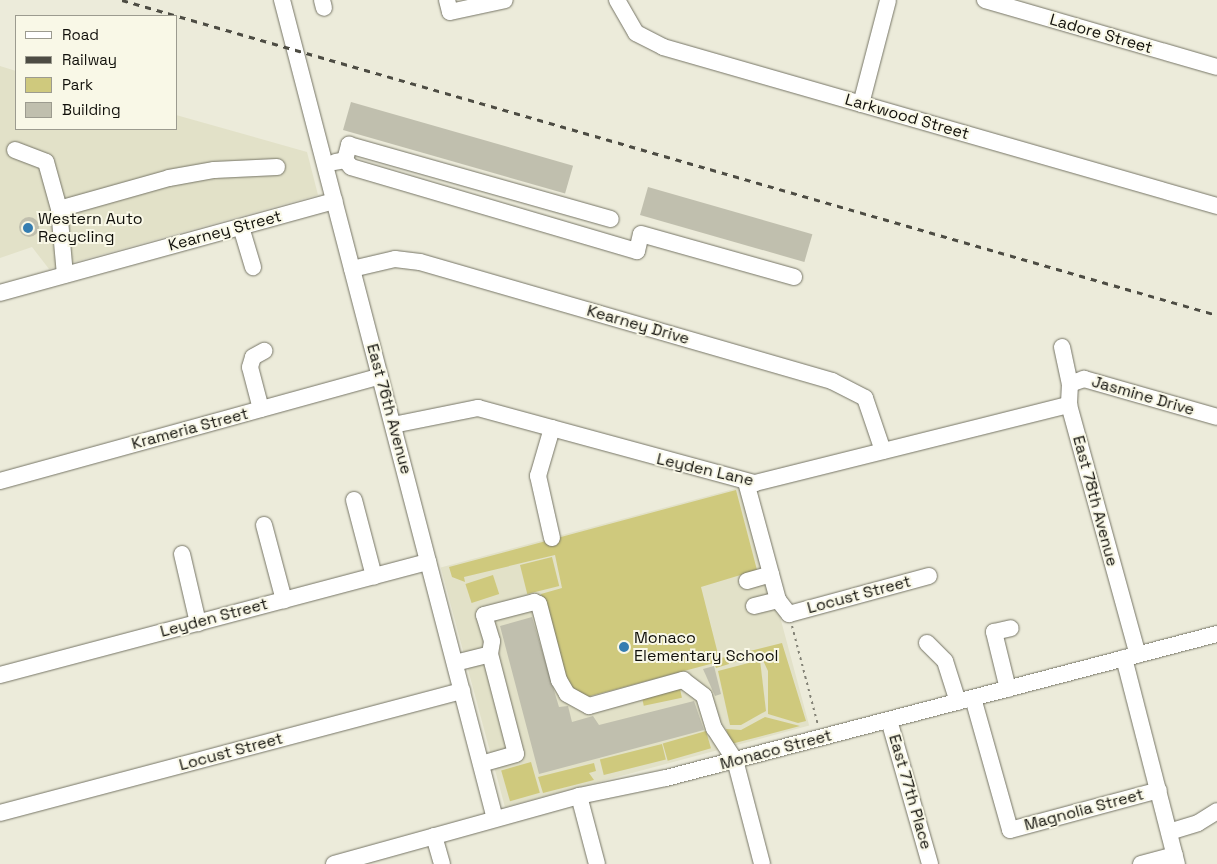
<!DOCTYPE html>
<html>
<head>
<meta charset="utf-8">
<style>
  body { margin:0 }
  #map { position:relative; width:1217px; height:864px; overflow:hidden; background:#ecebda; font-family:"Space Grotesk",sans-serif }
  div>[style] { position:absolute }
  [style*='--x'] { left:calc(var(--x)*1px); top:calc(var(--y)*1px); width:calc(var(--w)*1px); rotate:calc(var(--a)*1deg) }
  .built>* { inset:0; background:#e2e1c8; transform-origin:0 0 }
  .green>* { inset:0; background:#cfc97d; transform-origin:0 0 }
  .building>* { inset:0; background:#c0bfae; transform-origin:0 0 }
  .round { border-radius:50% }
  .path>* { height:2px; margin-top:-1px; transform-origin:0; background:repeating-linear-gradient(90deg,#838276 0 2.5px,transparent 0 6.5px) }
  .roads { filter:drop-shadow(0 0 1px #767566) drop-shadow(0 0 1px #767566) }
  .minor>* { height:16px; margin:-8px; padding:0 8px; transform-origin:8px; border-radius:8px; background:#fff }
  .rail>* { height:3px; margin-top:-1.5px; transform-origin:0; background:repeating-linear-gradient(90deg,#4d4c43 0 6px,transparent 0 12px) }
  .dots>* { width:14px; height:14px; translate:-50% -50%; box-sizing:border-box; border:2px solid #f9f8e7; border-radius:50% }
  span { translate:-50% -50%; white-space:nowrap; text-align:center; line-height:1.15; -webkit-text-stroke:4px #f9f8e7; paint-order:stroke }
  .street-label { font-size:16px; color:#11100b }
  .poi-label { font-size:16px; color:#11100b }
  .left { translate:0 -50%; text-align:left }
  .legend { position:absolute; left:15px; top:15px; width:162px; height:115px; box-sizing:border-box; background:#f9f8e7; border:1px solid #9c9b8f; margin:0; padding:6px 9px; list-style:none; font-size:15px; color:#11100b }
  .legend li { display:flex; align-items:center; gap:10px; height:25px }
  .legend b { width:25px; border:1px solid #9c9b8f }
</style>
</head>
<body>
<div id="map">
  <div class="built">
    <i style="clip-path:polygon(0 66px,16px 71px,16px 129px,176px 129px,176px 115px,307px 152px,318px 195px,49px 269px,32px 247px,0 258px)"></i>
    <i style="left:745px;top:486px;width:248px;height:315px;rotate:75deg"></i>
  </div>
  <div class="green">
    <i style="clip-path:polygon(736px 490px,757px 570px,701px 587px,719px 658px,727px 657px,729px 664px,716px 668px,714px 663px,583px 698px,570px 692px,559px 674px,541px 594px,562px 588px,555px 555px,464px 577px,465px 582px,452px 577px,449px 567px)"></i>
    <i style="left:552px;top:557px;width:30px;height:33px;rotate:76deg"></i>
    <i style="left:493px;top:575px;width:20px;height:29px;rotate:72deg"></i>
    <i style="clip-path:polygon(782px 643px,806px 721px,798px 723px,768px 714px,768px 671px,761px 656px,731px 663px,730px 656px)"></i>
    <i style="clip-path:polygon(760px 660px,766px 711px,741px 725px,730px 725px,718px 671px)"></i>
    <i style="left:679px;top:684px;width:14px;height:39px;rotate:78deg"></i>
    <i style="clip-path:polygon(765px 717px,800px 726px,731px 744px,726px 729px,741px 730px)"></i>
    <i style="left:706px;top:731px;width:18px;height:45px;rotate:74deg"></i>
    <i style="left:662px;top:744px;width:16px;height:64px;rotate:76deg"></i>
    <i style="left:531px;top:762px;width:32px;height:31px;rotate:74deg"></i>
    <i style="clip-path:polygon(594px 763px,596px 771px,589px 773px,594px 780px,543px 793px,538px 777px)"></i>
  </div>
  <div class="building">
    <i style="left:351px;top:102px;width:231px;height:29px;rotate:16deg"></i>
    <i style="left:648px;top:187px;width:171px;height:29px;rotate:16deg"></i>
    <i class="round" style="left:19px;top:217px;width:20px;height:20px"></i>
    <i style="clip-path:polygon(532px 617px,559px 707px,568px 706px,572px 722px,593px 716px,599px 725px,694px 701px,704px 730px,539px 774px,500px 626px)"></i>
    <i style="clip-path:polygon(714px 666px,721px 694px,715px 696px,703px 669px)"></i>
  </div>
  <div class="path">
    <i style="--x:792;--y:626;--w:102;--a:75.3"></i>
  </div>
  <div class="roads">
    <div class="minor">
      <i style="--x:282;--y:0;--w:846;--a:75.42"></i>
      <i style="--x:322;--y:0;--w:8;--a:76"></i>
      <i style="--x:447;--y:0;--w:12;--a:76"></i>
      <i style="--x:450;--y:12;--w:56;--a:-12.3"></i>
      <i style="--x:617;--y:0;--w:38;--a:60"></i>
      <i style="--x:636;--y:33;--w:30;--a:27"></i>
      <i style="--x:663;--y:47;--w:576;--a:16.01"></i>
      <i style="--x:985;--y:0;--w:241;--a:16.1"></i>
      <i style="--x:861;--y:104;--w:107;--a:-75.4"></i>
      <i style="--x:15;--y:150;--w:33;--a:21"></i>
      <i style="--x:46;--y:162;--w:49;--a:74.5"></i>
      <i style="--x:59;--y:209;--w:66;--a:84.8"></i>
      <i style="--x:345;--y:160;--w:9;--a:49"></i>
      <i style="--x:351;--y:167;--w:298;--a:16.4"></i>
      <i style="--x:637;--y:251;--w:17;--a:-77"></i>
      <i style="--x:641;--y:234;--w:159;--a:15.7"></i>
      <i style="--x:335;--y:162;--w:10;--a:-11"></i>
      <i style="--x:345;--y:160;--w:16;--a:-75"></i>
      <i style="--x:349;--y:145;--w:272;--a:15.8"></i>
      <i style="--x:59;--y:209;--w:114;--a:-15.7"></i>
      <i style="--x:169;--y:178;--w:46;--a:-10.1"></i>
      <i style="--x:214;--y:170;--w:63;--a:-2.7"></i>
      <i style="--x:241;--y:227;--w:42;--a:73.3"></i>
      <i style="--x:352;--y:269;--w:44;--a:-13.1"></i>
      <i style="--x:395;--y:259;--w:25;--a:7"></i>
      <i style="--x:420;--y:262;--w:429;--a:16.1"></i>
      <i style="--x:832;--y:381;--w:37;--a:27"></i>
      <i style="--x:865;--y:398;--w:56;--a:71.2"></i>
      <i style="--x:0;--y:293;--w:347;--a:-15.4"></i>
      <i style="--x:1062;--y:347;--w:38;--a:78"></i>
      <i style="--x:1070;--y:384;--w:21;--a:93"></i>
      <i style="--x:1069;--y:405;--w:259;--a:74.6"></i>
      <i style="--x:1070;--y:384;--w:15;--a:-20"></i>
      <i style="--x:1084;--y:379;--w:138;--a:15.9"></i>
      <i style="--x:261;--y:409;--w:43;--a:-104.7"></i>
      <i style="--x:250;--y:367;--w:10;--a:-73"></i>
      <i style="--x:253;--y:357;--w:13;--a:-29"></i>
      <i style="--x:393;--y:425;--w:87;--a:-11.3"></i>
      <i style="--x:478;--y:408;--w:287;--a:15.2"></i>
      <i style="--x:755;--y:483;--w:324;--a:-14"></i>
      <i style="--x:0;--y:481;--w:394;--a:-15.4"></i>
      <i style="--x:746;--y:482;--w:122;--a:74.8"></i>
      <i style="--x:778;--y:600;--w:18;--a:52"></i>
      <i style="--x:789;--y:614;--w:145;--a:-15.2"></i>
      <i style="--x:354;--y:500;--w:79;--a:75.3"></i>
      <i style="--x:264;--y:525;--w:78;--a:75.1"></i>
      <i style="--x:552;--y:538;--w:64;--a:-102.7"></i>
      <i style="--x:538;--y:476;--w:50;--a:-73.7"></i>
      <i style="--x:182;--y:554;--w:71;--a:76.9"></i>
      <i style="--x:747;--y:581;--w:25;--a:-16"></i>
      <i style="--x:754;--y:606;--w:25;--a:-14"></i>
      <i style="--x:927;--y:643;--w:25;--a:45"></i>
      <i style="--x:945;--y:661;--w:43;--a:72.4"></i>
      <i style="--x:490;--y:654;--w:13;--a:-81"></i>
      <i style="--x:492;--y:641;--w:27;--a:-107"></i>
      <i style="--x:484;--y:615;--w:52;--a:-14.6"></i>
      <i style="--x:534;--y:602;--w:5;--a:22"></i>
      <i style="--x:539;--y:604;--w:79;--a:75.3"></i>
      <i style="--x:559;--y:680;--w:16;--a:60"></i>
      <i style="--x:567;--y:694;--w:25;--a:29"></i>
      <i style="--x:589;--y:706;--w:98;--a:-15.5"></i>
      <i style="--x:683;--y:680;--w:26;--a:37"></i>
      <i style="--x:704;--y:696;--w:34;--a:73"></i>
      <i style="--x:714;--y:728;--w:38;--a:57"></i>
      <i style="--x:735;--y:760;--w:107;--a:75.4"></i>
      <i style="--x:1124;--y:658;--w:213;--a:75.6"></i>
      <i style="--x:455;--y:663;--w:36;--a:-14"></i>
      <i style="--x:490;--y:654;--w:103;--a:75.4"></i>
      <i style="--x:516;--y:754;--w:36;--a:164"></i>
      <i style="--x:0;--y:675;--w:443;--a:-14.8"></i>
      <i style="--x:1008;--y:689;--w:59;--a:-103.8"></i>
      <i style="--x:994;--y:632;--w:17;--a:-13"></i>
      <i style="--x:973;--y:698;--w:137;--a:74.3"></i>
      <i style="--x:1010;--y:830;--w:154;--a:-15"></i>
      <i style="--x:889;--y:720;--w:150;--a:74.1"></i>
      <i style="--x:579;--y:796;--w:70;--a:75.2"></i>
      <i style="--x:0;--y:813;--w:478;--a:-14.8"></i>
      <i style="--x:1169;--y:832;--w:30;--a:-17"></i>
      <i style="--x:1198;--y:823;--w:22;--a:-32"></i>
      <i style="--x:434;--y:836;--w:29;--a:74"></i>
      <i style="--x:334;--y:864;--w:254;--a:-15.5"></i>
      <i style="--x:579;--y:796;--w:89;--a:-11.7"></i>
      <i style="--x:666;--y:778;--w:570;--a:-14.65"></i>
      <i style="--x:1141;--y:864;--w:35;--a:-15"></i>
    </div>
  </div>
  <div class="rail">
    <i style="--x:122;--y:0;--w:1139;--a:16.05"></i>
  </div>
  <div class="dots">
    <i style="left:28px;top:228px;background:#357db1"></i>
    <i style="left:624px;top:647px;background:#357db1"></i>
  </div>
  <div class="street-label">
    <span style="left:1101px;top:34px;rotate:16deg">Ladore Street</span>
    <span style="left:907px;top:117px;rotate:16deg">Larkwood Street</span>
    <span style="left:225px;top:231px;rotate:-15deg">Kearney Street</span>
    <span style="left:638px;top:325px;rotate:16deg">Kearney Drive</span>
    <span style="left:1143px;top:396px;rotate:16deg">Jasmine Drive</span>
    <span style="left:389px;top:409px;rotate:75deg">East 76th Avenue</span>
    <span style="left:190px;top:429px;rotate:-15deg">Krameria Street</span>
    <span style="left:705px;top:470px;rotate:13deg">Leyden Lane</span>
    <span style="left:1095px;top:501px;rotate:75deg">East 78th Avenue</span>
    <span style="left:859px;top:595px;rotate:-15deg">Locust Street</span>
    <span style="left:214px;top:618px;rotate:-15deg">Leyden Street</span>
    <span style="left:776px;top:750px;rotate:-15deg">Monaco Street</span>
    <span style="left:231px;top:752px;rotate:-15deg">Locust Street</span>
    <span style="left:910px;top:792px;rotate:74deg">East 77th Place</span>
    <span style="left:1084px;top:810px;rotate:-15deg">Magnolia Street</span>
  </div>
  <div class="poi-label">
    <span class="left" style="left:38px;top:228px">Western Auto<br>Recycling</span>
    <span class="left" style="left:634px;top:647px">Monaco<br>Elementary School</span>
  </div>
  <ul class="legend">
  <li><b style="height:6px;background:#fff"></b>Road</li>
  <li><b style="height:6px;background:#4d4c43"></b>Railway</li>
  <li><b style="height:14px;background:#cfc97d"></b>Park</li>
  <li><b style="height:14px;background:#c0bfae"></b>Building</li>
  </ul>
</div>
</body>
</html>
